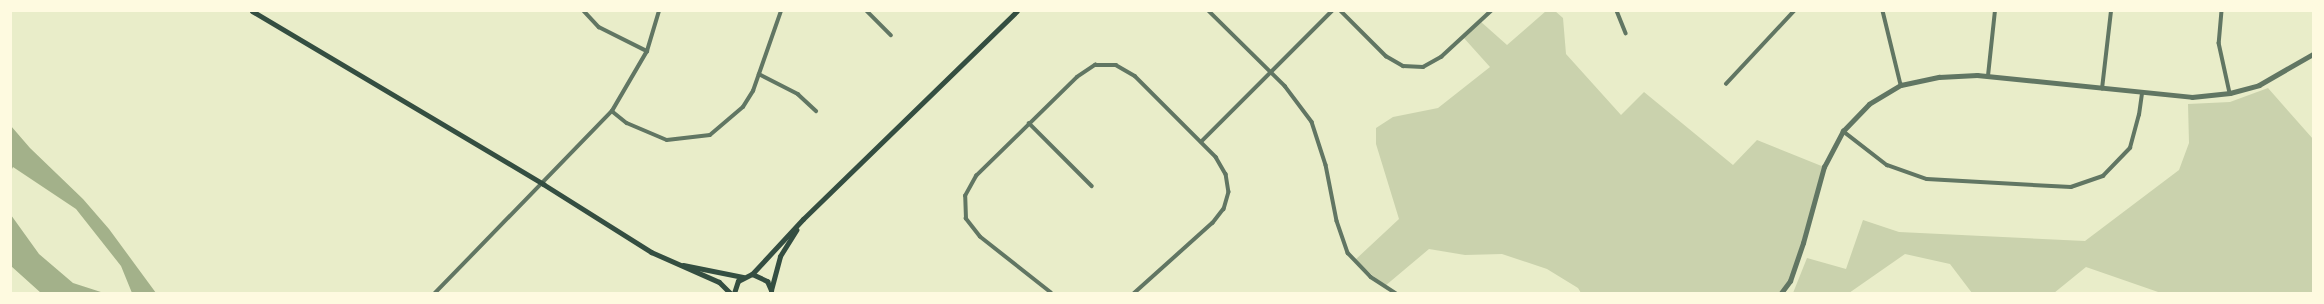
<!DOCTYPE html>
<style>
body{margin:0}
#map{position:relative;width:2324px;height:304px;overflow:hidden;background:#e9edc9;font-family:Ubuntu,sans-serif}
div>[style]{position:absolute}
.green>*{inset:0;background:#cad2ad}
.water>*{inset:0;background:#a3b18a}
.minor>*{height:3.5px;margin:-1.75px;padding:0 1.75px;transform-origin:1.75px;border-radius:1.75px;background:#617663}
.tertiary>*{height:4.5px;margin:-2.25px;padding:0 2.25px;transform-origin:2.25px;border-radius:2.25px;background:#617663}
.secondary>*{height:5px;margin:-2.5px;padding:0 2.5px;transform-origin:2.5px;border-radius:2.5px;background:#344e41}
span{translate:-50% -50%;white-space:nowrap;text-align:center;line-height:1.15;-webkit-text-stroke:3.5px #fefae0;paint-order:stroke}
.frame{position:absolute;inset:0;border:12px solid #fefae0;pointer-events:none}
</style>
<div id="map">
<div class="green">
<i style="clip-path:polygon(1546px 11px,1555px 11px,1563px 18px,1566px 54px,1621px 115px,1644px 92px,1733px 165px,1757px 140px,1824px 167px,1790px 281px,1782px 293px,1581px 293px,1578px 288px,1547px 269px,1502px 254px,1465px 255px,1429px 249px,1385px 286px,1355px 260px,1399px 219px,1376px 144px,1376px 128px,1393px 117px,1438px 108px,1490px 67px,1463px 37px,1480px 21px,1507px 45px)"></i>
<i style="clip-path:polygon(2268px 88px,2313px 139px,2313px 293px,2161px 293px,2086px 267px,2054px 293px,1972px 293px,1950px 264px,1905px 254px,1849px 293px,1793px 293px,1807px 258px,1846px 269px,1863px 220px,1899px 232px,2085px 241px,2179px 170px,2189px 143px,2188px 104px,2230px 102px)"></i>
</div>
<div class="water">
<i style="clip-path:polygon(11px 126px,30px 148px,83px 199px,109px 229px,156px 293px,132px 293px,121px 266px,76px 209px,13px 167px,11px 171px)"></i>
<i style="clip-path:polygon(11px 215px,39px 254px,73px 283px,104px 293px,41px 293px,11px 266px)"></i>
</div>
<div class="minor">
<i style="left:584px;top:11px;width:22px;rotate:47deg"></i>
<i style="left:599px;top:27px;width:54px;rotate:26.6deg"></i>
<i style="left:867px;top:11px;width:34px;rotate:45deg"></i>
<i style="left:1209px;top:11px;width:107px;rotate:44.6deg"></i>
<i style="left:1285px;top:86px;width:45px;rotate:53.1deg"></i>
<i style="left:1312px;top:122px;width:45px;rotate:72deg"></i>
<i style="left:1326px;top:165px;width:57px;rotate:78.9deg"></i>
<i style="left:1337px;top:221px;width:34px;rotate:71deg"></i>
<i style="left:1348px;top:253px;width:33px;rotate:46deg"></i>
<i style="left:1371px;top:277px;width:30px;rotate:33deg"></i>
<i style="left:1341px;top:11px;width:64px;rotate:45deg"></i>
<i style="left:1386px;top:56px;width:20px;rotate:30deg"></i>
<i style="left:1403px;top:66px;width:20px;rotate:3deg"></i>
<i style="left:1423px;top:67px;width:21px;rotate:-29deg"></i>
<i style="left:1441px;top:57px;width:68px;rotate:-42.6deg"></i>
<i style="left:1617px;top:11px;width:24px;rotate:68deg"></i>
<i style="left:1883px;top:11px;width:76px;rotate:76.3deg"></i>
<i style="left:2222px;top:11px;width:32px;rotate:95deg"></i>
<i style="left:2219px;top:43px;width:51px;rotate:77.6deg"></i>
<i style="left:759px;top:74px;width:44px;rotate:27.1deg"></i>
<i style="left:798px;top:94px;width:25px;rotate:43deg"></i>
<i style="left:1988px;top:76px;width:65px;rotate:-83.9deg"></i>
<i style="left:1726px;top:84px;width:100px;rotate:-47deg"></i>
<i style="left:2102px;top:89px;width:79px;rotate:-83.4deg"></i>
<i style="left:612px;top:111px;width:19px;rotate:39deg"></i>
<i style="left:627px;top:123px;width:43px;rotate:23deg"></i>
<i style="left:667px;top:140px;width:43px;rotate:-6.6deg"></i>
<i style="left:710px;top:135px;width:43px;rotate:-40.3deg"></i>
<i style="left:743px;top:107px;width:19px;rotate:-58deg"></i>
<i style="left:753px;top:91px;width:85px;rotate:-70.7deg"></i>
<i style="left:1029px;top:123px;width:89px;rotate:45deg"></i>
<i style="left:1843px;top:131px;width:56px;rotate:37.7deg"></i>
<i style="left:1887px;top:165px;width:42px;rotate:19.3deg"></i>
<i style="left:1927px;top:179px;width:144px;rotate:3.2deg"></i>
<i style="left:2071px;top:187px;width:34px;rotate:-19deg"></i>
<i style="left:2103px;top:176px;width:39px;rotate:-46deg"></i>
<i style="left:2130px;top:148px;width:34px;rotate:-75deg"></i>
<i style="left:2139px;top:115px;width:22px;rotate:-82deg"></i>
<i style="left:1201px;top:142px;width:185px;rotate:-45deg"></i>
<i style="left:435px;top:293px;width:254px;rotate:-45.8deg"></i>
<i style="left:612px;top:111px;width:69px;rotate:-59.7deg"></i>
<i style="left:647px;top:51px;width:42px;rotate:-73.3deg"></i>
<i style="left:1051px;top:293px;width:90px;rotate:-141.7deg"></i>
<i style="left:980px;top:237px;width:23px;rotate:-128deg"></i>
<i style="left:966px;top:219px;width:23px;rotate:-92deg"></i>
<i style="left:965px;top:196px;width:23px;rotate:-61deg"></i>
<i style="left:976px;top:176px;width:141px;rotate:-44.4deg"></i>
<i style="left:1077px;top:77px;width:22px;rotate:-34deg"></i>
<i style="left:1095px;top:65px;width:21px"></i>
<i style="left:1116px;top:65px;width:22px;rotate:30deg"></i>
<i style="left:1135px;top:76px;width:115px;rotate:45deg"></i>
<i style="left:1216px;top:157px;width:20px;rotate:60deg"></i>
<i style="left:1226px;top:174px;width:18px;rotate:81deg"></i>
<i style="left:1229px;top:192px;width:18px;rotate:106deg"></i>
<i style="left:1224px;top:209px;width:18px;rotate:128deg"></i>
<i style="left:1213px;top:223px;width:105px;rotate:138.1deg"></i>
</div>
<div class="tertiary">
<i style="left:1781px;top:293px;width:15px;rotate:-53deg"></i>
<i style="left:1790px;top:281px;width:40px;rotate:-71.1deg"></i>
<i style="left:1803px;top:243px;width:79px;rotate:-74.6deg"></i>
<i style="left:1824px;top:167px;width:41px;rotate:-62.2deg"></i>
<i style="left:1843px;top:131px;width:37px;rotate:-46deg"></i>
<i style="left:1869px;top:104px;width:37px;rotate:-31deg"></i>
<i style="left:1901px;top:85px;width:39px;rotate:-12deg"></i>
<i style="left:1939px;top:77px;width:38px;rotate:-3deg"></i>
<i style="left:1977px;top:75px;width:216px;rotate:5.8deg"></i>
<i style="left:2192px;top:97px;width:38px;rotate:-6deg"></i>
<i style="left:2230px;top:93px;width:30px;rotate:-15deg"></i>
<i style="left:2259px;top:85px;width:62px;rotate:-29.9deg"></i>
</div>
<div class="secondary">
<i style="left:252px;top:11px;width:339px;rotate:30.7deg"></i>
<i style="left:543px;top:184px;width:128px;rotate:32.2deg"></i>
<i style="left:651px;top:252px;width:74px;rotate:23.8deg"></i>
<i style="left:719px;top:282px;width:16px;rotate:45deg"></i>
<i style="left:683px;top:265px;width:61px;rotate:11.3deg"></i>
<i style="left:752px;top:274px;width:75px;rotate:-47.2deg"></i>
<i style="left:803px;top:219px;width:298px;rotate:-44.2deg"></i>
<i style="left:771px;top:290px;width:35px;rotate:-75deg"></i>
<i style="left:780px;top:256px;width:31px;rotate:-58deg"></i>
<i style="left:734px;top:293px;width:13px;rotate:-72deg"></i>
<i style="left:738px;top:281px;width:16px;rotate:-27deg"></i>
<i style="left:752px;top:274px;width:17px;rotate:25deg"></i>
<i style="left:767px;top:281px;width:10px;rotate:66deg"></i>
</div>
<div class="frame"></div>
</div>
